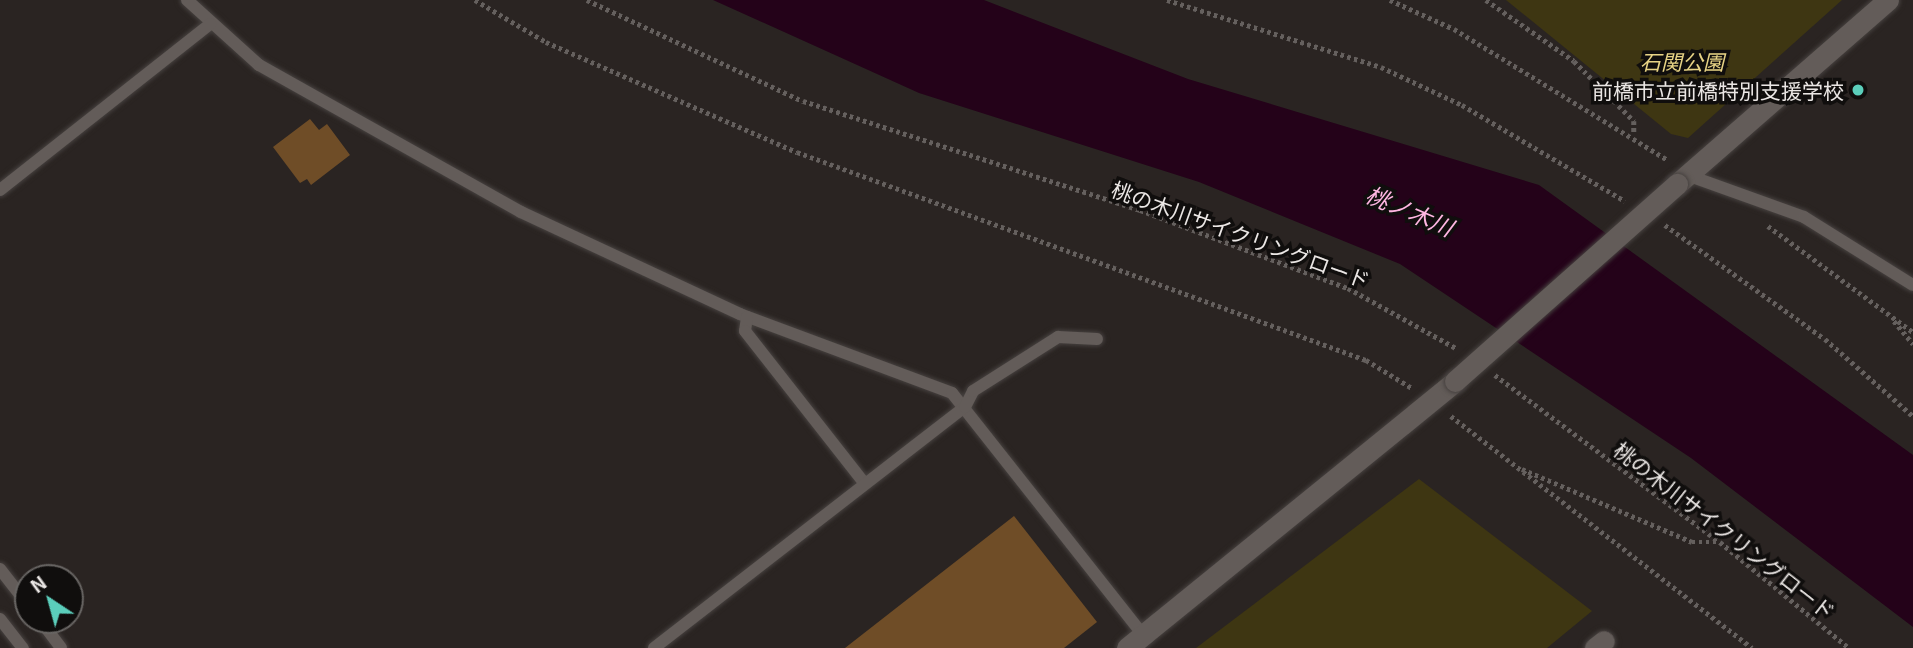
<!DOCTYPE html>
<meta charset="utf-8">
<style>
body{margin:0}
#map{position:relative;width:1913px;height:648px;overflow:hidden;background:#2a2422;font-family:Georgia,"Noto Sans JP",serif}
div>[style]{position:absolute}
.green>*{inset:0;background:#3e3612}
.water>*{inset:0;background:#240219}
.building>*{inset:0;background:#6f4d27}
.path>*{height:4.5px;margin-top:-2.25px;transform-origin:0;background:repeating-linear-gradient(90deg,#65605e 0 3.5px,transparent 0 7px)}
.roads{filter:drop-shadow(0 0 2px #46413f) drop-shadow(0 0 2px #46413f)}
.service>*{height:12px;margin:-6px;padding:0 6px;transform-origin:6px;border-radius:6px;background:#635c59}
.minor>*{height:21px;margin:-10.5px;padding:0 10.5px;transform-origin:10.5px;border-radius:10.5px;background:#635c59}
.tertiary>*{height:21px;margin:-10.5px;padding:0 10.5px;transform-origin:10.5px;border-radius:10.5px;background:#635c59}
.bridges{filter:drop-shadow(0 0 2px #46413f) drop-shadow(0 0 2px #46413f)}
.tertiary-bridge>*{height:21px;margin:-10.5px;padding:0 10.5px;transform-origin:10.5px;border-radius:10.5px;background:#635c59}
.dots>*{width:19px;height:19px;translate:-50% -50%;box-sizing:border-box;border:4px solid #100e0d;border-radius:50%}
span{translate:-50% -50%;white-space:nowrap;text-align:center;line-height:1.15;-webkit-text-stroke:7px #100e0d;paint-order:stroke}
.park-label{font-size:21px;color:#e7d385;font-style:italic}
.poi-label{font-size:21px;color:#ebe7e5}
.right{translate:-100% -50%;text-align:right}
.street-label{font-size:21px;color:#ebe7e5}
.water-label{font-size:23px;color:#ffb6e2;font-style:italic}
.north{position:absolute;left:14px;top:564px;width:70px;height:70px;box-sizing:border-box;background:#100e0d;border:2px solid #686563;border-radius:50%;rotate:324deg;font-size:19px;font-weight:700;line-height:28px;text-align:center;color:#ebe7e5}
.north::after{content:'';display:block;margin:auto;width:24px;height:32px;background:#5bcebb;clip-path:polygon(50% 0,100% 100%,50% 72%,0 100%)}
</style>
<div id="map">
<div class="green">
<i style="clip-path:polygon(1506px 0,1842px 0,1688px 138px,1671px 134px)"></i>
<i style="clip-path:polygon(1419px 479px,1592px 611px,1547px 648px,1196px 648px)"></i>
</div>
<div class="water">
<i style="clip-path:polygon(713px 0,984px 0,1188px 79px,1539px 185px,1913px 455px,1913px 627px,1691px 458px,1400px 264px,1199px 182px,919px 93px)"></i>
</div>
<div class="building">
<i style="clip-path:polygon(310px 119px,319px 130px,327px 124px,350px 155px,311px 185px,307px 179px,300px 183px,273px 147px)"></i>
<i style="clip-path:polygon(1014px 516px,1097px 622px,1064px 648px,845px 648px)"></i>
</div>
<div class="path">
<i style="left:475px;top:0;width:82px;rotate:30.6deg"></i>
<i style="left:546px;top:42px;width:274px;rotate:23.7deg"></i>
<i style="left:797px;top:152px;width:606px;rotate:20.08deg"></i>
<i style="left:1366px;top:360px;width:54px;rotate:31.3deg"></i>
<i style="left:587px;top:0;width:238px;rotate:25.1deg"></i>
<i style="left:803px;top:101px;width:354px;rotate:17.9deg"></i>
<i style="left:1140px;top:210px;width:222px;rotate:20.6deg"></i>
<i style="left:1348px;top:288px;width:124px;rotate:29.1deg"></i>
<i style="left:1167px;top:0;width:224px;rotate:17.4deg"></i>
<i style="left:1381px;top:67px;width:89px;rotate:25.1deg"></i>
<i style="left:1462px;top:105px;width:189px;rotate:30.5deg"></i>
<i style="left:1390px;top:0;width:70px;rotate:24.4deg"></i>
<i style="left:1454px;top:29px;width:251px;rotate:31.5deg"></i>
<i style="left:1486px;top:0;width:107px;rotate:34.7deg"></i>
<i style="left:1574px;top:61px;width:85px;rotate:45deg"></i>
<i style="left:1634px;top:121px;width:13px;rotate:90deg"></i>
<i style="left:1665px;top:225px;width:196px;rotate:35.5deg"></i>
<i style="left:1825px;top:339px;width:117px;rotate:41.2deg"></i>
<i style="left:1768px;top:226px;width:180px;rotate:36.2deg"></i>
<i style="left:1894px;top:321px;width:30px;rotate:50deg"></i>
<i style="left:1495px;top:375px;width:280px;rotate:36.6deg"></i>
<i style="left:1720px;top:542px;width:167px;rotate:39.4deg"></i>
<i style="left:1451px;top:416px;width:380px;rotate:37.6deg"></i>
<i style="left:1522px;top:469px;width:185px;rotate:23.2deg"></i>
<i style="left:1692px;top:542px;width:26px"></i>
</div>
<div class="roads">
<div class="service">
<i style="left:187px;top:0;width:97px;rotate:42.1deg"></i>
<i style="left:259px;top:65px;width:300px;rotate:29.3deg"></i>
<i style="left:521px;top:212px;width:242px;rotate:25deg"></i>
<i style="left:740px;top:314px;width:226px;rotate:20.4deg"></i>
<i style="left:952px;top:393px;width:308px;rotate:51.7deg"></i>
<i style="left:1687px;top:175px;width:124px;rotate:19.7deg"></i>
<i style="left:1804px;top:217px;width:128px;rotate:32deg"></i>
<i style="left:0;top:190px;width:268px;rotate:-38.3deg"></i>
<i style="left:747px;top:317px;width:14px;rotate:98deg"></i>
<i style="left:745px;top:331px;width:194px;rotate:51.9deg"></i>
<i style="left:0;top:569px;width:46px;rotate:52.1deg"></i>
<i style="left:0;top:619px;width:37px;rotate:52deg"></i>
<i style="left:40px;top:620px;width:35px;rotate:53deg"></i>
<i style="left:654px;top:648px;width:393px;rotate:-37.8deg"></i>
<i style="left:965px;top:407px;width:18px;rotate:-63deg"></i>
<i style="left:973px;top:391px;width:101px;rotate:-32.4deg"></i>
<i style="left:1058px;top:337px;width:39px;rotate:3deg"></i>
</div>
<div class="minor">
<i style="left:1595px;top:648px;width:11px;rotate:-38deg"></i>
</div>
<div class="tertiary">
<i style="left:1677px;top:184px;width:280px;rotate:-41.1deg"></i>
<i style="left:1127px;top:648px;width:423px;rotate:-39.1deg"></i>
</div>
</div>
<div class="bridges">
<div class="tertiary-bridge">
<i style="left:1455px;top:381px;width:297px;rotate:-41.6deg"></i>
</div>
</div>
<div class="dots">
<i style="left:1858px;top:90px;background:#5bcebb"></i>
</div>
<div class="park-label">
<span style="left:1682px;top:61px">石関公園</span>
</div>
<div class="poi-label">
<span class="right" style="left:1844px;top:90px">前橋市立前橋特別支援学校</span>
</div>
<div class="street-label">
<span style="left:1241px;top:234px;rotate:20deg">桃の木川サイクリングロード</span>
<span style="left:1725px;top:530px;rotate:38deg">桃の木川サイクリングロード</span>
</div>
<div class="water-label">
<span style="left:1410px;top:210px;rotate:23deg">桃ノ木川</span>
</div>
<div class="north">N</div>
</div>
